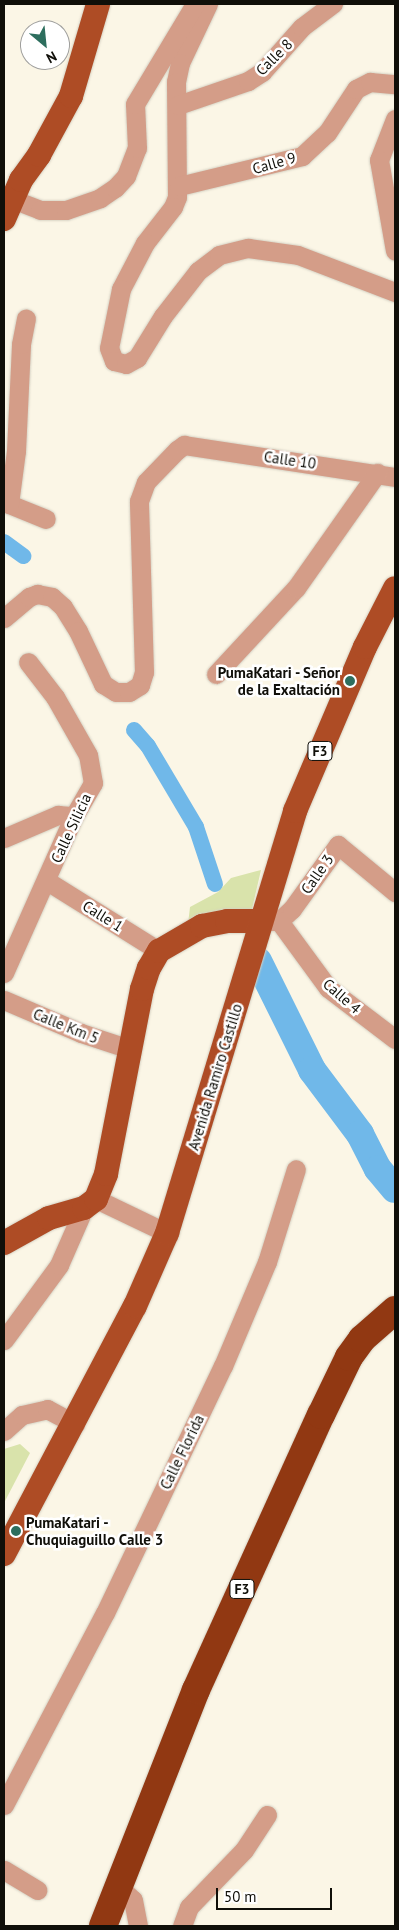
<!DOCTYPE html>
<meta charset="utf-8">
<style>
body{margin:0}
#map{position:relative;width:399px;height:1930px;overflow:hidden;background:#fbf6e6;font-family:"PT Sans",sans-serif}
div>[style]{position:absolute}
.green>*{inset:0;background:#d9e3ab}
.canal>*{height:16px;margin:-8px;padding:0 8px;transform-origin:8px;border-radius:8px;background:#70b8e9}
.river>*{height:28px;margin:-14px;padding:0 14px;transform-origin:14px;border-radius:14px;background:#70b8e9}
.roads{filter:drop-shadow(0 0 1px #d5d1c3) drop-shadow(0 0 1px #d5d1c3)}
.minor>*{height:19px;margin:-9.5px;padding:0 9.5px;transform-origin:9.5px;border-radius:9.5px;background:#d49d88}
.major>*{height:24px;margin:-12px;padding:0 12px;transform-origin:12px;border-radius:12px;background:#ae4c25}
.highway>*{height:28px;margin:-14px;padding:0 14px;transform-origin:14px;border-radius:14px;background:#913812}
.dots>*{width:14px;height:14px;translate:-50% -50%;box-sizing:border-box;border:2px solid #fff;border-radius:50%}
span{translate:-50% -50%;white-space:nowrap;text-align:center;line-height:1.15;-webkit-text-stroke:5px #fff;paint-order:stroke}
.shield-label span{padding:1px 4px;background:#fff;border:1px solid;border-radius:4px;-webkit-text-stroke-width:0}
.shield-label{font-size:14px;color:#100f09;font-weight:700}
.street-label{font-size:15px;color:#100f09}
.poi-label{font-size:15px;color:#100f09;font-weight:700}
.right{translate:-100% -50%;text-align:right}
.left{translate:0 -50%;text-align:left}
.frame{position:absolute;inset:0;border:5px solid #100f09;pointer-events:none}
.north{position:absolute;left:20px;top:20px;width:50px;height:50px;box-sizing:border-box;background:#fff;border:1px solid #9f9f9d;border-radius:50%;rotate:152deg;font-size:14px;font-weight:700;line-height:20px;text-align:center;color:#100f09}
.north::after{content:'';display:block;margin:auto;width:18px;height:22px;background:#2d6e5e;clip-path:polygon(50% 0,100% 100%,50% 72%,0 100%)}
.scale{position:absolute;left:216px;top:1888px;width:116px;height:22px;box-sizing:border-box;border:2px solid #100f09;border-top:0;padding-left:6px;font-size:15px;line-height:18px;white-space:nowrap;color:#100f09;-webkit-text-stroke:4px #fff;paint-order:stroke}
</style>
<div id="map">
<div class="green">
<i style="clip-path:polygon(261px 870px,252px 909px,188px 924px,190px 907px,218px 892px,231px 878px)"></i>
<i style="clip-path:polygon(20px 1444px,30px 1453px,4px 1503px,4px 1449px)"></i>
</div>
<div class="canal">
<i style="left:4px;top:542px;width:24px;rotate:36deg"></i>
<i style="left:134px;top:730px;width:21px;rotate:49deg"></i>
<i style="left:148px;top:746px;width:94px;rotate:59.3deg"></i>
<i style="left:196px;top:827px;width:60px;rotate:71.6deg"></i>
</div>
<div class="river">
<i style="left:258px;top:961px;width:122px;rotate:63.6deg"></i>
<i style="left:312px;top:1070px;width:80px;rotate:53.1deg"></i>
<i style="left:360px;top:1134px;width:39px;rotate:63deg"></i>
<i style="left:378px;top:1169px;width:26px;rotate:50deg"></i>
</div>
<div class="roads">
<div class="minor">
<i style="left:208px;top:4px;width:65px;rotate:115.4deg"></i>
<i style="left:180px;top:63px;width:19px;rotate:102deg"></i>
<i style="left:176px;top:82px;width:115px;rotate:89.5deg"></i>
<i style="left:177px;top:197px;width:11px;rotate:112deg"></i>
<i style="left:173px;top:207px;width:46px;rotate:127.9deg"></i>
<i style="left:145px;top:243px;width:52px;rotate:117.6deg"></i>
<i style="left:121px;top:289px;width:60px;rotate:101.5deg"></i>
<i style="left:109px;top:348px;width:14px;rotate:69deg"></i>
<i style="left:114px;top:361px;width:12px;rotate:14deg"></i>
<i style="left:126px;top:364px;width:13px;rotate:-29deg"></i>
<i style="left:137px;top:358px;width:49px;rotate:-58.2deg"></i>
<i style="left:163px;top:316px;width:57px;rotate:-52.1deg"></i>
<i style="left:198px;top:271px;width:26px;rotate:-37deg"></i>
<i style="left:219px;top:255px;width:30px;rotate:-14deg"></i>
<i style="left:248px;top:248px;width:50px;rotate:8deg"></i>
<i style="left:298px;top:255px;width:104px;rotate:20.9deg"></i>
<i style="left:178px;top:105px;width:74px;rotate:-18.9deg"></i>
<i style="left:248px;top:81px;width:17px;rotate:-33deg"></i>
<i style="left:262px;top:72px;width:60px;rotate:-48.4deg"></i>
<i style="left:302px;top:27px;width:39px;rotate:-37deg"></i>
<i style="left:395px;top:119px;width:44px;rotate:111.3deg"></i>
<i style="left:379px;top:160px;width:92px;rotate:80deg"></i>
<i style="left:179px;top:186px;width:127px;rotate:-13.7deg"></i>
<i style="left:302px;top:156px;width:34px;rotate:-43deg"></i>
<i style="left:327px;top:133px;width:53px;rotate:-56.6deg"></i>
<i style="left:356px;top:89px;width:16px;rotate:-27deg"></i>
<i style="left:370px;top:82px;width:25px;rotate:5deg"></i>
<i style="left:4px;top:200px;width:8px;rotate:-7deg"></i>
<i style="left:12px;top:199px;width:30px;rotate:21deg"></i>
<i style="left:40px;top:210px;width:26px"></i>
<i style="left:66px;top:210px;width:36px;rotate:-19deg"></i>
<i style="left:100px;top:198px;width:18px;rotate:-34deg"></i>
<i style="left:115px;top:188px;width:16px;rotate:-47deg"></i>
<i style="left:126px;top:176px;width:30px;rotate:-69deg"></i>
<i style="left:137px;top:148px;width:44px;rotate:-92.6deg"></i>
<i style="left:135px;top:104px;width:117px;rotate:-59deg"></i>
<i style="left:4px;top:502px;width:45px;rotate:22deg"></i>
<i style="left:9px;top:504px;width:53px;rotate:-82.5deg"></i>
<i style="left:16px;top:451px;width:107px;rotate:-87.3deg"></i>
<i style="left:21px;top:344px;width:26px;rotate:-79deg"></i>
<i style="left:4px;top:618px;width:33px;rotate:-40deg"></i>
<i style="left:29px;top:597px;width:9px;rotate:-21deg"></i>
<i style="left:37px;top:594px;width:15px;rotate:11deg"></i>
<i style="left:52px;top:597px;width:15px;rotate:42deg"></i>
<i style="left:63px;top:607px;width:28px;rotate:58deg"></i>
<i style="left:78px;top:631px;width:59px;rotate:64.7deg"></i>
<i style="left:103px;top:684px;width:15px;rotate:32deg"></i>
<i style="left:116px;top:692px;width:13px"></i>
<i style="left:129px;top:692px;width:13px;rotate:-32deg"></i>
<i style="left:140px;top:685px;width:14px;rotate:-73deg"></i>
<i style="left:144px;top:672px;width:171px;rotate:-91.7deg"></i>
<i style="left:139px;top:501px;width:20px;rotate:-70deg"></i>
<i style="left:146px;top:482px;width:45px;rotate:-45.9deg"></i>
<i style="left:177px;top:450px;width:9px;rotate:-36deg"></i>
<i style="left:184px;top:445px;width:213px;rotate:8.6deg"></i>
<i style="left:216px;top:674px;width:117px;rotate:-47.1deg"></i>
<i style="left:296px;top:588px;width:141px;rotate:-54.8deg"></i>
<i style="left:4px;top:838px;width:59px;rotate:-23.1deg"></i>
<i style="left:58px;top:815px;width:16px;rotate:4deg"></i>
<i style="left:47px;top:881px;width:132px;rotate:32deg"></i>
<i style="left:260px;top:921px;width:19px"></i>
<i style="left:279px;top:921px;width:18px;rotate:-43deg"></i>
<i style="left:292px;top:909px;width:79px;rotate:-54.3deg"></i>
<i style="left:338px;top:845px;width:74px;rotate:39.5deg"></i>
<i style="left:279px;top:921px;width:83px;rotate:53.8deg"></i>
<i style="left:328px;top:988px;width:84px;rotate:37.3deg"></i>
<i style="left:4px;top:973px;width:172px;rotate:-66deg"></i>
<i style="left:74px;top:816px;width:38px;rotate:-60deg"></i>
<i style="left:93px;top:783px;width:28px;rotate:-100deg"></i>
<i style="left:88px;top:755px;width:67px;rotate:-119.6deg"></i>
<i style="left:55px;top:697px;width:44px;rotate:-127.6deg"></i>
<i style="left:4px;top:1000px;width:84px;rotate:23.2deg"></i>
<i style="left:81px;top:1033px;width:52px;rotate:18.1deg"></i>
<i style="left:96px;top:1199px;width:79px;rotate:25.6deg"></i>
<i style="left:4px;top:1340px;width:93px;rotate:-53.7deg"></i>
<i style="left:59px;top:1265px;width:62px;rotate:-66.3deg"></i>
<i style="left:4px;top:1431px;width:24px;rotate:-42deg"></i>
<i style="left:22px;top:1415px;width:26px;rotate:-13deg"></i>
<i style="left:47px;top:1409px;width:32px;rotate:28deg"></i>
<i style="left:4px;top:1805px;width:217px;rotate:-62.3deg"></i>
<i style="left:105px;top:1613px;width:274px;rotate:-64.5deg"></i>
<i style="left:223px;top:1366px;width:113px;rotate:-67.1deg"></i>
<i style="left:267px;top:1262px;width:97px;rotate:-72.7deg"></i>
<i style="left:4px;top:1870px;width:39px;rotate:31deg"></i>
<i style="left:119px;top:1887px;width:19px;rotate:43deg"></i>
<i style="left:133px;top:1900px;width:26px;rotate:79deg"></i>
<i style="left:182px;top:1926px;width:20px;rotate:-70deg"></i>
<i style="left:189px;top:1907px;width:79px;rotate:-46deg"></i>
<i style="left:244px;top:1850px;width:42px;rotate:-56.7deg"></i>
</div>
<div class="major">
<i style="left:4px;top:219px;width:43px;rotate:-66.4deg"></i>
<i style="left:21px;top:180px;width:31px;rotate:-54deg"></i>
<i style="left:39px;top:155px;width:67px;rotate:-61.5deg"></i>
<i style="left:71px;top:96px;width:96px;rotate:-73.6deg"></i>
<i style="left:4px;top:1243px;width:51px;rotate:-29.1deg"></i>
<i style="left:49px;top:1218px;width:36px;rotate:-16deg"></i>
<i style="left:84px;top:1208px;width:15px;rotate:-37deg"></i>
<i style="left:96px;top:1199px;width:27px;rotate:-68deg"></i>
<i style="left:106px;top:1174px;width:188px;rotate:-79deg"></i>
<i style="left:142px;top:989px;width:22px;rotate:-72deg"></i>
<i style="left:149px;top:968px;width:20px;rotate:-60deg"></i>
<i style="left:159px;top:951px;width:50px;rotate:-30.2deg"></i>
<i style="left:202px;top:926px;width:25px;rotate:-11deg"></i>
<i style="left:227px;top:921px;width:33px"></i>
<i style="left:4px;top:1554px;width:280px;rotate:-62.2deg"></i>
<i style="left:135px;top:1306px;width:80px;rotate:-66.3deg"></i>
<i style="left:167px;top:1233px;width:441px;rotate:-73.1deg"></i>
<i style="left:295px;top:811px;width:178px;rotate:-66.9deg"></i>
<i style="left:365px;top:647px;width:66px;rotate:-63deg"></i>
</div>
<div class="highway">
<i style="left:103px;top:1926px;width:254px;rotate:-68.5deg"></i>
<i style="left:196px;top:1690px;width:302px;rotate:-65.6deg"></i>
<i style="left:321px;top:1415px;width:64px;rotate:-64.2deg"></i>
<i style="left:349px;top:1357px;width:22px;rotate:-54deg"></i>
<i style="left:362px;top:1339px;width:44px;rotate:-41.3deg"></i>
</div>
</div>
<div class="dots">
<i style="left:350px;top:681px;background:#2d6e5e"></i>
<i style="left:16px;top:1531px;background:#2d6e5e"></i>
</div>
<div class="shield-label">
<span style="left:320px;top:751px">F3</span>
<span style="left:242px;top:1589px">F3</span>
</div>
<div class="street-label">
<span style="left:274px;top:57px;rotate:-45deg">Calle 8</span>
<span style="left:274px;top:163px;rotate:-16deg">Calle 9</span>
<span style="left:290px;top:460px;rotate:8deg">Calle 10</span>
<span style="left:71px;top:828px;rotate:-65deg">Calle Silicia</span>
<span style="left:317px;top:874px;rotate:-55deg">Calle 3</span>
<span style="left:103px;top:916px;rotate:32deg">Calle 1</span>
<span style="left:342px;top:996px;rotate:41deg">Calle 4</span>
<span style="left:66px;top:1026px;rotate:22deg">Calle Km 5</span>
<span style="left:215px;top:1077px;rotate:-73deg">Avenida Ramiro Castillo</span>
<span style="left:182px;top:1452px;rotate:-64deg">Calle Florida</span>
</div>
<div class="poi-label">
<span class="right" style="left:340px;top:681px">PumaKatari - Señor<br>de la Exaltación</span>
<span class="left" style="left:26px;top:1531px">PumaKatari -<br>Chuquiaguillo Calle 3</span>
</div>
<div class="frame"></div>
<div class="north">N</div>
<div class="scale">50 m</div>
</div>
